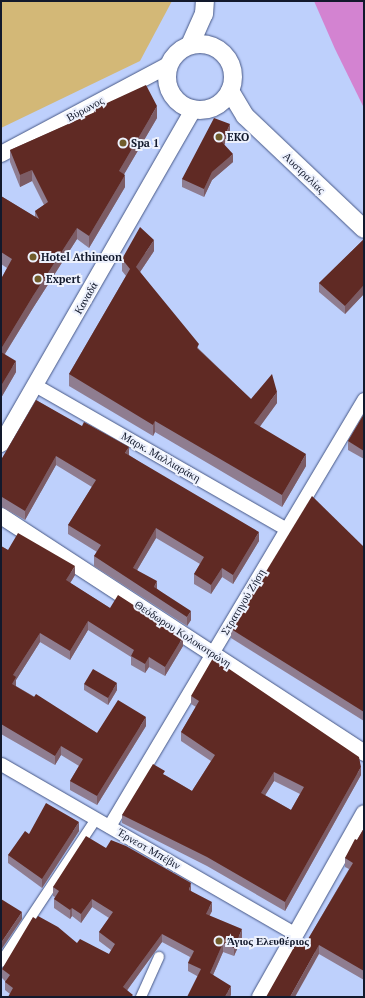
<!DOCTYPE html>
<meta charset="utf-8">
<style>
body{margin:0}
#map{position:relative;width:365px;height:998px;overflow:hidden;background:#bed0fc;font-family:"PT Serif",serif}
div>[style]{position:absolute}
.green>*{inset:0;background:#d3b877}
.water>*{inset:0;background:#d383d1}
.roads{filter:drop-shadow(0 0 1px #465786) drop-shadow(0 0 1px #465786)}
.pedestrian>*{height:10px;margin:-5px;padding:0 5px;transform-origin:5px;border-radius:5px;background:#fff}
.minor>*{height:13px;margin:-6.5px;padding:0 6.5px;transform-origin:6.5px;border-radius:6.5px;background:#fff}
.tertiary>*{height:16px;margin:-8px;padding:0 8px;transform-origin:8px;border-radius:8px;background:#fff}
.secondary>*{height:18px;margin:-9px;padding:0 9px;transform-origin:9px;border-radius:9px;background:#fff}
.secondary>.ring{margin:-9px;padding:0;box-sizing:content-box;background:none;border:18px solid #fff;border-radius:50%}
.wall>*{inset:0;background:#8f7d90}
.shaded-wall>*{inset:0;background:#7c5c65}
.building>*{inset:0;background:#602a24}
.dots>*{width:11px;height:11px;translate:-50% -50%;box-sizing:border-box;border:2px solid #edf1fd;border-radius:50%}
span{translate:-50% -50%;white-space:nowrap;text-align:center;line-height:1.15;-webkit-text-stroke:4px #edf1fd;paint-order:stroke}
.street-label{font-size:11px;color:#12192c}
.poi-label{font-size:11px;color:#12192c;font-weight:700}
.left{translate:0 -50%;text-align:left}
.frame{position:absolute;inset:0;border:2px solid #12192c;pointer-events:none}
</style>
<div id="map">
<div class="green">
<i style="clip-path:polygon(1px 1px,172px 1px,140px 61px,1px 128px)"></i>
</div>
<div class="water">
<i style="clip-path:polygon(314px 1px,364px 1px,364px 108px,335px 49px)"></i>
</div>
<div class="roads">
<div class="pedestrian">
<i style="left:1px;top:962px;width:172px;rotate:-56.4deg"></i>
<i style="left:141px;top:997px;width:44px;rotate:-65.8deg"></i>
</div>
<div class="minor">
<i style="left:35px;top:385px;width:289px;rotate:29.8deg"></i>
<i style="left:1px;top:764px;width:340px;rotate:30deg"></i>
<i style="left:109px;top:826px;width:497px;rotate:-59.2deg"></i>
</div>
<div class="tertiary">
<i style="left:1px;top:154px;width:191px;rotate:-28deg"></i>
<i style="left:1px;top:444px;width:387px;rotate:-60.1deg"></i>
<i style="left:1px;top:516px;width:434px;rotate:33.1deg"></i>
<i style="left:260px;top:997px;width:211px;rotate:-60.5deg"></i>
</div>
<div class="secondary">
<i class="ring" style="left:167px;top:44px;width:48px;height:48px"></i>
<i style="left:190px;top:45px;width:34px;rotate:-66deg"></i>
<i style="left:204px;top:14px;width:13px;rotate:-86deg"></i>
<i style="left:230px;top:91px;width:29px;rotate:59deg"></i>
<i style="left:245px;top:116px;width:164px;rotate:43.5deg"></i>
</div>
</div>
<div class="wall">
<i style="clip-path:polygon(94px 109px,157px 118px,124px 174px,125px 187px,89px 248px,77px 239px,33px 308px,5px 354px,16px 372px,1px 398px,1px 279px,7px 268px,1px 264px,1px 196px,35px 217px,35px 211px,44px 205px,32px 181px,20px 187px,10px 162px,10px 150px,94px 113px)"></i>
<i style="clip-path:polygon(230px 132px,224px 145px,233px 162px,212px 180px,204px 197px,182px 187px,182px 179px)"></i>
<i style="clip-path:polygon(364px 239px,364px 296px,363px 295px,345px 314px,319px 292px,319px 283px)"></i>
<i style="clip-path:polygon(154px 251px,140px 272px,199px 349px,251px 399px,277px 403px,259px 427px,306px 466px,282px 507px,155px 432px,153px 436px,69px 386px,69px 374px,126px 276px,122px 271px,122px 259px)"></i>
<i style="clip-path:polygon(36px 400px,129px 455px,259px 541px,233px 584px,222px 577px,211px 594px,194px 584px,194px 574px,200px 564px,156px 538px,137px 570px,191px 620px,187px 626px,94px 566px,94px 556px,97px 552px,68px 534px,68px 525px,92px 487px,56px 465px,25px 520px,2px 507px,1px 460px)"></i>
<i style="clip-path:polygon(364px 414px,364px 459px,348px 450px,348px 441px)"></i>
<i style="clip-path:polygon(1px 546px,8px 550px,75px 575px,70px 583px,110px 608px,183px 646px,165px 676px,149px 667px,145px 673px,131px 665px,131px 657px,88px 630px,70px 660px,40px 642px,16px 680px,16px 686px,97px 733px,146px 726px,97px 805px,70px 790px,70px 781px,79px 766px,61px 755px,55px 765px,1px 734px)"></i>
<i style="clip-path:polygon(364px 547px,364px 721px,231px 638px,231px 629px)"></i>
<i style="clip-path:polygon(84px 684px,117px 690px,108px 705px,84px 690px)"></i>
<i style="clip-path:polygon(evenodd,191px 696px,361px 775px,285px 911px,207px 866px,122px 823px,122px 815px,165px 775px,192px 791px,211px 761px,181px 741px,181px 732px,196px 707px,191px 704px,191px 696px,274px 781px,300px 794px,291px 810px,265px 795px,274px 781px)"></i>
<i style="clip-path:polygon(364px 828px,364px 980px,319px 954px,304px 946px,349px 869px,345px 867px,345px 858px,357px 840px)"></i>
<i style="clip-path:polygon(79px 831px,42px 888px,8px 863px,8px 855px,29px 834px)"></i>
<i style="clip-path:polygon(106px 848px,191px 891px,212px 911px,209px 916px,242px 938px,234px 956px,223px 952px,213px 975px,231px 995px,197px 976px,188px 971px,188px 963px,190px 957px,162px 942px,127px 990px,133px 997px,10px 994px,5px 990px,5px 981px,2px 978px,2px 969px,77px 943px,109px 954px,111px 950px,99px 941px,99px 932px,109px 918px,92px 907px,81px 923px,72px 916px,70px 919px,54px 908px,54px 899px,55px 897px,53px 896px,53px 887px)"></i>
</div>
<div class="shaded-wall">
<i style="clip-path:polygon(157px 106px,157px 118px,119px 183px,119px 171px)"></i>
<i style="clip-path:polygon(230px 124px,230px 132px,222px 150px,222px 142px)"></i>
<i style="clip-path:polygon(233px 154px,233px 162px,212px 180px,204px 197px,204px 189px,212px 172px)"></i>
<i style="clip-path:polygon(32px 170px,32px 181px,20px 187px,20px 175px)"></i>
<i style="clip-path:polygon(125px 175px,125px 187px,89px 248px,89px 236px)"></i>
<i style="clip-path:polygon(77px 228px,77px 239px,33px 308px,1px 360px,1px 349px,33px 296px)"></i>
<i style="clip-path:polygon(154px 240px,154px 251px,136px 278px,136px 267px)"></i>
<i style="clip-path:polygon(363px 286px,363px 295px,345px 314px,345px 306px)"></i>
<i style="clip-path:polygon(16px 361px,16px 372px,1px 398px,1px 386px)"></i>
<i style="clip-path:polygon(277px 392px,277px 403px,254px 435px,254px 423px)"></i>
<i style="clip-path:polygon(155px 421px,155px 432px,153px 436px,153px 425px)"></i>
<i style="clip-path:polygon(129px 447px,129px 456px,125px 453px)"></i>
<i style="clip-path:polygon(306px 454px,306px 466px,282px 507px,282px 495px)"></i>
<i style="clip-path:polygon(56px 456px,56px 465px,25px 520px,25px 511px)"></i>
<i style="clip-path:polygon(2px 497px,2px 507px,1px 507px,1px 498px)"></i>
<i style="clip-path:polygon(156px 528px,156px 538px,133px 577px,133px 568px)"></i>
<i style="clip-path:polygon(259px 532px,259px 541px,233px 584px,233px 575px)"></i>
<i style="clip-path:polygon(75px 566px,75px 575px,66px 590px,66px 580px)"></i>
<i style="clip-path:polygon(222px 568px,222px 577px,211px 594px,211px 585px)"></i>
<i style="clip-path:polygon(157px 581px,157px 591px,154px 587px)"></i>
<i style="clip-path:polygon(191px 611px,191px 620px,187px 626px,187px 617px)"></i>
<i style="clip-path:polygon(88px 621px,88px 630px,70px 660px,70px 651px)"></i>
<i style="clip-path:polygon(40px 633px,40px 642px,16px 680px,16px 686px,12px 693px,12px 684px,13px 675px)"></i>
<i style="clip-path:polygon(183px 637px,183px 646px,165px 676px,165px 667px)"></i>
<i style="clip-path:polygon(149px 657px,149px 667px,145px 673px,145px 664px)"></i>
<i style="clip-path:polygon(117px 683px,117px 690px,108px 705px,108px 698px)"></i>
<i style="clip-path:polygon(146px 717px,146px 726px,97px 805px,97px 796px)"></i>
<i style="clip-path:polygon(61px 746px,61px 755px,55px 765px,55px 756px)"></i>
<i style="clip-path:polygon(361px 767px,361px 775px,285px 911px,285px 902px)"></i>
<i style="clip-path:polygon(274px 772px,274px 781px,261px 802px,261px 793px)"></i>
<i style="clip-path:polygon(79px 822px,79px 831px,42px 888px,42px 879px)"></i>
<i style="clip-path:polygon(191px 883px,191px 892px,189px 890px)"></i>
<i style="clip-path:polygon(92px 899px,92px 907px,81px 923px,81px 914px)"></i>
<i style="clip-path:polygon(212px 902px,212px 911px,206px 923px,206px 914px)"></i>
<i style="clip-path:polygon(72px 908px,72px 916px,70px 919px,70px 910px)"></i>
<i style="clip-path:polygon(22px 912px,22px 919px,1px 950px,1px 943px)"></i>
<i style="clip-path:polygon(242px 929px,242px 938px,234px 956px,234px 948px)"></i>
<i style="clip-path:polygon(162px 934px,162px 942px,123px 996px,123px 987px)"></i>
<i style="clip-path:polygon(223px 943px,223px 952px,210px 982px,210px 973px)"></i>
<i style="clip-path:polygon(319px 945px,319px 954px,295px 997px,290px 997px)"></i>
<i style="clip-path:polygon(231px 986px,231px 995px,230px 997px,225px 997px)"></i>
</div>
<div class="building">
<i style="clip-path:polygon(146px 85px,157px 106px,119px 171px,125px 175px,89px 236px,77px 228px,33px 296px,1px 349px,1px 279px,12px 259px,1px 252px,1px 196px,39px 219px,35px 211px,48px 202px,32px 170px,20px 175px,10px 150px,95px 112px,94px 109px)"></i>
<i style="clip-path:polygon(214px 118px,230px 124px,222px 142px,233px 154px,212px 172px,204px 189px,182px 179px)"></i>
<i style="clip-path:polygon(140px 227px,154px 240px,136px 267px,199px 344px,197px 348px,251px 399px,272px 374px,277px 392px,254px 423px,306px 454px,282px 495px,155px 421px,153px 425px,69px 374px,130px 269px,122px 259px)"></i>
<i style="clip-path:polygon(364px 239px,364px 287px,363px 286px,345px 306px,319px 283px)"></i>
<i style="clip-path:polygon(1px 352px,16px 361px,1px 386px)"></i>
<i style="clip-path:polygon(36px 400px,82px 426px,84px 422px,129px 447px,125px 453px,259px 532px,233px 575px,222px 568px,211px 585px,194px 574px,204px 557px,156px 528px,133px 568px,157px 581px,154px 587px,191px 611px,187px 617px,94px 556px,101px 545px,68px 525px,96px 480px,56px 456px,25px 511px,2px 497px,1px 498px,1px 460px)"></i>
<i style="clip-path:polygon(364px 414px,364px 451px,348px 441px)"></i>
<i style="clip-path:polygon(312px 496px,364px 547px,364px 712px,231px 629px)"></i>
<i style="clip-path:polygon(18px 533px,75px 566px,66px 580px,110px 608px,118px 595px,183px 637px,165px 667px,149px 657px,145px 664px,131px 656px,134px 650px,88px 621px,70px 651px,40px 633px,13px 675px,16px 677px,12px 684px,34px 697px,36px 694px,97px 733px,118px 700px,146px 717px,97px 796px,70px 781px,83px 759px,61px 746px,55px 756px,1px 724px,1px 546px,8px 550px)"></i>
<i style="clip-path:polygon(evenodd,213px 658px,359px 757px,361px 767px,285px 902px,207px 857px,122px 815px,153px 764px,165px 771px,163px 774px,192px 791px,215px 755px,181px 732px,199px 701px,191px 696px,213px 658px,274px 772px,304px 787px,291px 810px,261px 793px,274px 772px)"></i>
<i style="clip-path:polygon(93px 669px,117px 683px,108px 698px,84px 684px)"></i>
<i style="clip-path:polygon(46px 803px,79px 822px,42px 879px,8px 855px,25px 831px,29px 834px)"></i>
<i style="clip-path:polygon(364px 828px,364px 971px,319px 945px,290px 997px,266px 997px,297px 942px,304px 946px,353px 863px,345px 858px,355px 839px,357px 840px)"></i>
<i style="clip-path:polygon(86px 836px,106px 848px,111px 840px,126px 846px,191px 883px,189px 890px,212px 902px,206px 914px,242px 929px,234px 948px,223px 943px,210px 973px,231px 986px,225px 997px,187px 997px,201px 969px,188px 963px,194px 951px,162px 934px,123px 987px,133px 995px,131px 997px,8px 997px,13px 988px,5px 982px,10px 975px,2px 969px,33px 917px,36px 919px,38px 916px,58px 927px,77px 943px,80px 939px,109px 954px,115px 944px,99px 932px,113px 912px,92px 899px,81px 914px,72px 908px,70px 910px,54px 899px,59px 891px,53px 887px)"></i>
<i style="clip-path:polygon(1px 899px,22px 912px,1px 943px)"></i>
</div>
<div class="dots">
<i style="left:219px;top:137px;background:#715d2c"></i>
<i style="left:123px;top:143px;background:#715d2c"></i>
<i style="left:33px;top:257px;background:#715d2c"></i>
<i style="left:38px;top:279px;background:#715d2c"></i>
<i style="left:219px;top:941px;background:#715d2c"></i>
</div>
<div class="street-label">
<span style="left:85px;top:109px;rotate:-28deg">Βύρωνος</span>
<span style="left:304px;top:173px;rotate:44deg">Αυστραλίας</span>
<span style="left:86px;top:298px;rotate:-60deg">Καναδά</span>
<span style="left:161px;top:457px;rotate:30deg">Μαρκ. Μαλλιαράκη</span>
<span style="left:243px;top:602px;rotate:-59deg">Στρατηγού Ζήση</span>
<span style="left:183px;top:634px;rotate:33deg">Θεόδωρου Κολοκοτρώνη</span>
<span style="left:149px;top:849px;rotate:30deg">Έρνεστ Μπέβιν</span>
</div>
<div class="poi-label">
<span class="left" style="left:227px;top:137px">EKO</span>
<span class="left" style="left:131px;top:143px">Spa 1</span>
<span class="left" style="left:41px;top:257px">Hotel Athineon</span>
<span class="left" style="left:46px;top:279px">Expert</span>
<span class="left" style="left:227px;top:941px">Άγιος Ελευθέριος</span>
</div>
<div class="frame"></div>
</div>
